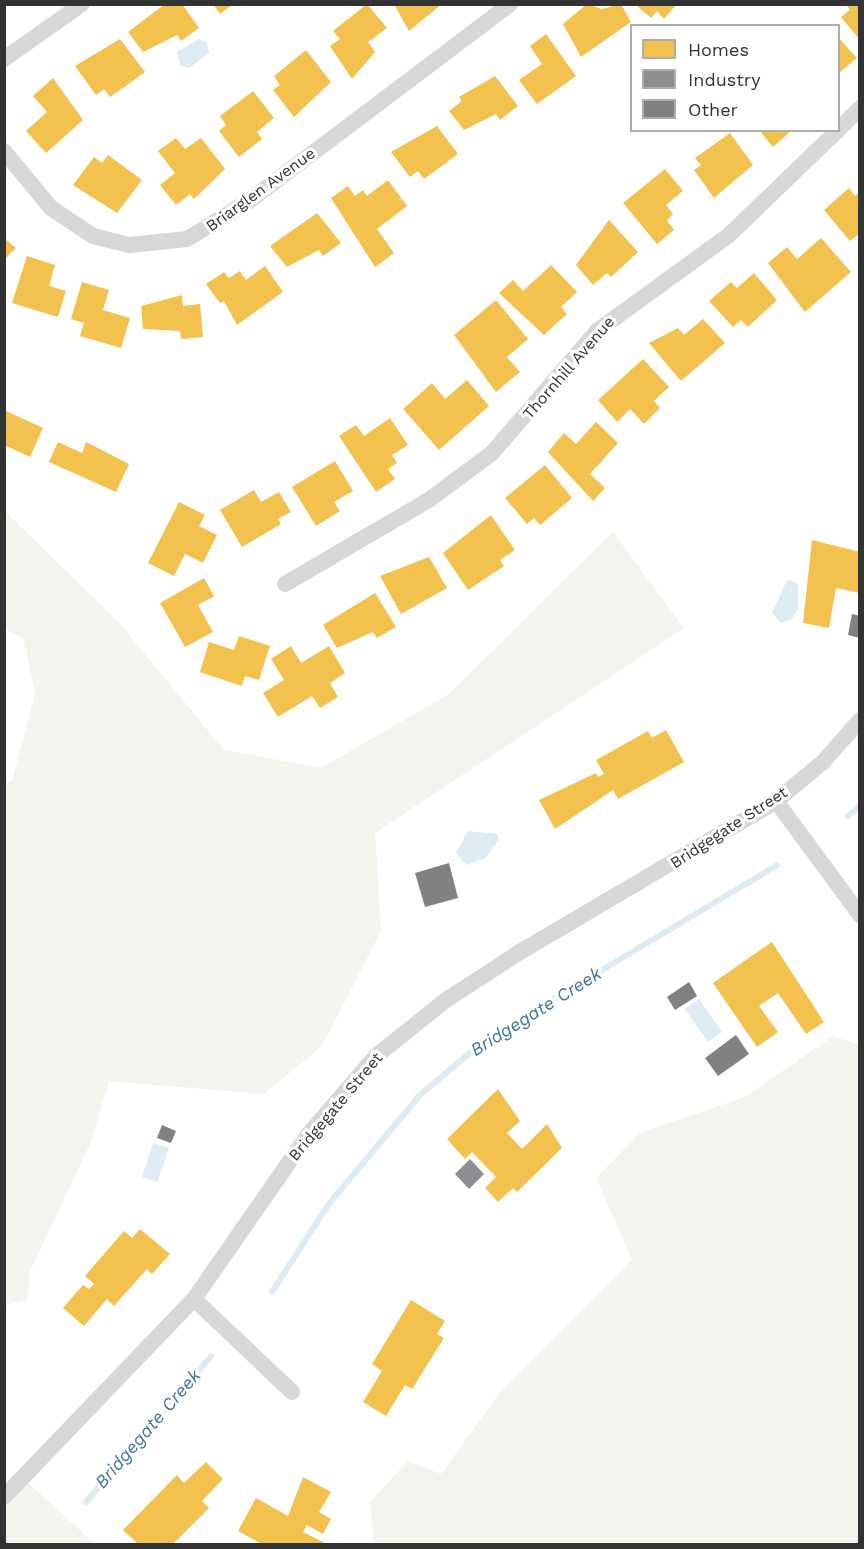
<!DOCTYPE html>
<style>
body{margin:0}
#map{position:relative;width:864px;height:1549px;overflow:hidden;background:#fff;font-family:"Work Sans",sans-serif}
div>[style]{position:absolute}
.green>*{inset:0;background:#f1f5ed}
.water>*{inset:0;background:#ddebf3}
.homes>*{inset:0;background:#f2c14e}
.industry>*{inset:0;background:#8d8d92}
.stream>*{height:6px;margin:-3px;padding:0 3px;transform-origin:3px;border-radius:3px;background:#ddebf3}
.building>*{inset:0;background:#818181}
.minor>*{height:16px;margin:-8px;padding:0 8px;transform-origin:8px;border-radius:8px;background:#d7d7d7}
span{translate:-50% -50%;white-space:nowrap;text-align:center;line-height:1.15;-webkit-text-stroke:6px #fff;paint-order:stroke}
.street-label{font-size:16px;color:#333}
.water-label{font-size:18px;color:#3f7597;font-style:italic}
.frame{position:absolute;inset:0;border:6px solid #333;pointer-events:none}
.legend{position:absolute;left:630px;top:24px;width:210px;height:108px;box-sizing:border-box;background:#fff;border:2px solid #adadad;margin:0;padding:8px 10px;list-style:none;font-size:18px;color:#333}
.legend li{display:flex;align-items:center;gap:12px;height:30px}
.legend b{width:30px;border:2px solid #adadad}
</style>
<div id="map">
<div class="green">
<i style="clip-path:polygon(5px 511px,121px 625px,224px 750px,321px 768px,449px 694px,613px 532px,684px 628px,375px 833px,381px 931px,322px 1046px,264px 1094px,109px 1081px,91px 1142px,30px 1271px,27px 1300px,5px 1305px,5px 784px,12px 781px,35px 693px,23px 638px,5px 629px)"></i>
<i style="clip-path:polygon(833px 1036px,859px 1045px,859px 1544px,374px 1544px,370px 1502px,408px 1461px,441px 1474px,501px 1391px,632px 1260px,596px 1178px,640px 1133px,745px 1097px)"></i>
<i style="clip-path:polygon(23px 1478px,95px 1544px,5px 1544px,4px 1497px)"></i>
</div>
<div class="water">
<i style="clip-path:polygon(199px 39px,207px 43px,209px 53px,189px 68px,180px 65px,177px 52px)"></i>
<i style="clip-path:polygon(787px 580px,798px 583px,798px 608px,792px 619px,781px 623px,772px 613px)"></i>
<i style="clip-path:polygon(468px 831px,497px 834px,499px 839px,486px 858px,466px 865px,456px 853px)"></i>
<i style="clip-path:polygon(699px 999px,722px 1032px,708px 1042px,685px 1009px)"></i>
<i style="clip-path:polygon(153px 1143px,169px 1148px,157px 1182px,142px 1177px)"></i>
</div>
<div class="homes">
<i style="clip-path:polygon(165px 4px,182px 4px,199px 28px,181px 41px,177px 35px,143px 52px,128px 32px)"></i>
<i style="clip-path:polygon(213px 4px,233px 4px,220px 14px)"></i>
<i style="clip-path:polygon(367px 4px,387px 28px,368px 42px,375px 52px,352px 79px,330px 46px,340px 39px,333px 31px)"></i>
<i style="clip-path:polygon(394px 4px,442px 4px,409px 31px)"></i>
<i style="clip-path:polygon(587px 4px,602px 9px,621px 4px,631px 22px,581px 57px,563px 24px)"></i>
<i style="clip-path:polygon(635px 4px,677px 4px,664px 19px,657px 11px,651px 18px)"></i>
<i style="clip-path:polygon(846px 4px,860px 4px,860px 40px,841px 17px,850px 10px)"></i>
<i style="clip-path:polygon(546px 34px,576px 76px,537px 104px,519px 80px,542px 64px,530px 46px)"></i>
<i style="clip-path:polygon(838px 37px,857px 58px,838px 74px)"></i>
<i style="clip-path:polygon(120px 39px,145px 72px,110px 97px,104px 89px,96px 95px,75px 66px)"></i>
<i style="clip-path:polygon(306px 50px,331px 82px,294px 117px,273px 90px,280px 85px,274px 76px)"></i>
<i style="clip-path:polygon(495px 76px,518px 106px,500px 120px,496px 114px,464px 130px,449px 111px,462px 101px,459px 97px)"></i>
<i style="clip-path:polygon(53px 78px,83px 120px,46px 153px,26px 131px,47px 112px,33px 96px)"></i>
<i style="clip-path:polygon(253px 91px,274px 118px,257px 132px,262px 139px,239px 157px,219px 131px,226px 125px,220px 116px)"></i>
<i style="clip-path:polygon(437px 126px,458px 154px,424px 179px,418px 171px,410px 177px,391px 152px)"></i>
<i style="clip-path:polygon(759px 130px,792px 130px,773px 147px)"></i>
<i style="clip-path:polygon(730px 133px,753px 165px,714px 198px,694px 170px,701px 165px,695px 158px)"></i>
<i style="clip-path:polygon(176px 138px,185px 149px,201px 138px,225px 169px,194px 199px,190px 194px,176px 205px,160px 185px,175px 173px,158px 151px)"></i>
<i style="clip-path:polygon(108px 155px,142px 180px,117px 213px,73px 185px,94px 157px,102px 163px)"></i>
<i style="clip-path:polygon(665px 169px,683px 191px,666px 205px,673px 214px,667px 220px,674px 230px,657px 244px,623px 203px)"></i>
<i style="clip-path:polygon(388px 180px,407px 206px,377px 229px,394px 253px,375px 267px,331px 198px,348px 186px,355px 196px,363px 190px,367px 196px)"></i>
<i style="clip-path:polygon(849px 188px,855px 196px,860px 192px,860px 233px,850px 241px,824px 210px)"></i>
<i style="clip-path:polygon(317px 213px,341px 243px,323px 256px,319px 250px,287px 267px,270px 246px)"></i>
<i style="clip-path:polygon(609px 220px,638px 252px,611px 277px,607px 273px,593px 285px,576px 265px)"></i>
<i style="clip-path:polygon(4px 238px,16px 248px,4px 260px)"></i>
<i style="clip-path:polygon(821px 238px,851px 272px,805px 312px,768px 263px,787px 247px,797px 259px)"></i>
<i style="clip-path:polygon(27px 256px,55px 265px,49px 286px,66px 291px,58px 317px,12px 303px)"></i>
<i style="clip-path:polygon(551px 265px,577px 292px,561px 307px,567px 314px,544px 335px,499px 293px,513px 280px,523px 291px)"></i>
<i style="clip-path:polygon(265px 266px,283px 292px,237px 325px,224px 301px,220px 303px,206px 284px,224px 272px,229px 278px,240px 271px,246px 280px)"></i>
<i style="clip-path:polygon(754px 273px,777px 300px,748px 327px,741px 320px,733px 327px,709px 301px,731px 282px,737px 288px)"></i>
<i style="clip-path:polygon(82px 282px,109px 290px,103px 310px,130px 318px,121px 348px,80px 336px,84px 323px,71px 319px)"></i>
<i style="clip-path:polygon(182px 295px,183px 306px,200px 304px,203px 337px,181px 339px,180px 331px,143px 329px,141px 306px)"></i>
<i style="clip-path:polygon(496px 300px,528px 339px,507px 357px,520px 372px,496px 392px,454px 335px)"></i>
<i style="clip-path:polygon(703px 319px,725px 343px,681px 381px,649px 343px,678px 328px,684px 335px)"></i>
<i style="clip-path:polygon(643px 359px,669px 387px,654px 401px,660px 408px,644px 424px,630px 409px,617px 422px,598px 400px)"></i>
<i style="clip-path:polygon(467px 380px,489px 406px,439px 450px,403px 409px,432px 383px,445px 399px)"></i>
<i style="clip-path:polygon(4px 410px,43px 428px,30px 457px,4px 445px)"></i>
<i style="clip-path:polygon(390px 418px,408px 445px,392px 455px,397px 463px,388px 469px,395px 479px,376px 492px,339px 436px,356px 425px,364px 436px)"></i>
<i style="clip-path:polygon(596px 422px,618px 443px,590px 474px,605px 488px,593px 501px,548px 452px,564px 433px,576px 444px)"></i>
<i style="clip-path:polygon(58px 442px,82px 453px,86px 442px,129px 464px,116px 492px,49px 462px)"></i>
<i style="clip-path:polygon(335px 461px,353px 491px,334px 502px,340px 511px,316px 526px,292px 487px)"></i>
<i style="clip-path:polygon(545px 465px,572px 498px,540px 525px,534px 518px,527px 524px,505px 498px)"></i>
<i style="clip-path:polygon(254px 490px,261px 502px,279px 492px,291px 512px,278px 519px,281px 524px,242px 547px,220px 510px)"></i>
<i style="clip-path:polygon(179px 502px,205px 515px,199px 526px,217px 535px,203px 563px,185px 554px,174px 576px,148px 563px)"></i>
<i style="clip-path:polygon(491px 515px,515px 550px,500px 560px,504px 566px,468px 590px,443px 553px)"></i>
<i style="clip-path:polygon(812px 540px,860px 552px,860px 593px,836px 588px,829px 628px,803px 623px)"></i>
<i style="clip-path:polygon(429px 557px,447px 588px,401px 614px,380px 576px)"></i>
<i style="clip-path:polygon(204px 578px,214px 596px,198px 605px,213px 632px,185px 647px,160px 603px)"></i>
<i style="clip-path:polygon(375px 593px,396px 627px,377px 638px,373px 632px,337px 648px,323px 625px)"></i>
<i style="clip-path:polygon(239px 636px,270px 646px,259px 680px,245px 676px,242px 686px,200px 672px,209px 642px,234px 650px)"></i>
<i style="clip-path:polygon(291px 646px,301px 663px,329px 646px,345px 673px,330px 683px,338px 697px,320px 708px,312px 696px,278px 717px,263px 693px,284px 680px,271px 659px)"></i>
<i style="clip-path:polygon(666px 730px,684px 762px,618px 799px,613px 790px,555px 829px,539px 800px,596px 773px,598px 777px,604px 774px,596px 760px,648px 731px,652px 738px)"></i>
<i style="clip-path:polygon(772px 942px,824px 1022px,806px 1034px,778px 993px,759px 1006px,778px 1032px,757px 1047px,713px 983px)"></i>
<i style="clip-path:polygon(498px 1089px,520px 1121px,507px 1133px,522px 1149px,547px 1124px,562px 1148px,517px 1192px,513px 1188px,498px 1202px,485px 1188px,496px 1177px,472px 1152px,465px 1159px,447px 1139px)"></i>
<i style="clip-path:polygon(140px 1229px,170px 1254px,152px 1274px,147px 1269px,114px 1306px,107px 1299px,84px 1326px,63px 1308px,83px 1285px,89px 1289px,94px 1284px,85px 1276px,124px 1231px,132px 1238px)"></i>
<i style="clip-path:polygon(411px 1300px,445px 1321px,437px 1334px,444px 1338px,412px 1389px,405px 1385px,386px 1416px,363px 1402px,382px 1371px,372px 1364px)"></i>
<i style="clip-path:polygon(206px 1462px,223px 1479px,202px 1501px,209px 1508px,173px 1544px,138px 1544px,123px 1530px,177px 1475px,184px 1483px)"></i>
<i style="clip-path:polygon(303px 1477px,331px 1492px,319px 1512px,331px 1519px,323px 1534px,307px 1525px,303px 1532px,327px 1544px,262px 1544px,238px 1531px,256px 1498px,288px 1516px)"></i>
</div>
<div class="industry">
<i style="clip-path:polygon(470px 1159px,484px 1174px,469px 1189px,455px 1174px)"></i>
</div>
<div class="stream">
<i style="left:848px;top:816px;width:16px;rotate:-40deg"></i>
<i style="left:272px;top:1292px;width:103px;rotate:-57.2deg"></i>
<i style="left:328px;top:1205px;width:143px;rotate:-50.1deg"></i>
<i style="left:420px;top:1095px;width:85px;rotate:-40.2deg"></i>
<i style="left:485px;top:1040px;width:340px;rotate:-30.9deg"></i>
<i style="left:86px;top:1502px;width:192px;rotate:-49.4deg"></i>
</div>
<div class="building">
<i style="clip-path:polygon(852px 614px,860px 616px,860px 638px,848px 635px)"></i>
<i style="clip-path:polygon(449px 863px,458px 898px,425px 907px,415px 873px)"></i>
<i style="clip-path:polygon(689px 982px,697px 996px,675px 1010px,667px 997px)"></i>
<i style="clip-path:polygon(736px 1035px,749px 1054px,718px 1076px,705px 1058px)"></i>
<i style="clip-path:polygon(162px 1125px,176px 1131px,171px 1143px,157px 1138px)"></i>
</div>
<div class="minor">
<i style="left:4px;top:59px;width:95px;rotate:-35.2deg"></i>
<i style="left:838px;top:130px;width:31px;rotate:-45deg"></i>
<i style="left:4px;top:151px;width:74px;rotate:50.5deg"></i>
<i style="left:51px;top:208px;width:50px;rotate:33.7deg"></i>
<i style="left:93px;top:236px;width:38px;rotate:14deg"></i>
<i style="left:130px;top:245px;width:57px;rotate:-6deg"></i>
<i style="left:187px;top:239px;width:73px;rotate:-31.5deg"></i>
<i style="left:249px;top:201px;width:327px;rotate:-37deg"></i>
<i style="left:285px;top:584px;width:167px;rotate:-30.3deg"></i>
<i style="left:429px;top:500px;width:79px;rotate:-36.7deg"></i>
<i style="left:492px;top:453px;width:161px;rotate:-49.3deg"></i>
<i style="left:597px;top:331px;width:163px;rotate:-36deg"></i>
<i style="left:729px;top:235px;width:151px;rotate:-43.9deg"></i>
<i style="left:776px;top:801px;width:142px;rotate:53.6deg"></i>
<i style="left:194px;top:1299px;width:135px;rotate:43.5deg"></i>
<i style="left:4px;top:1497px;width:274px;rotate:-46.2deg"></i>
<i style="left:194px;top:1299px;width:200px;rotate:-55.2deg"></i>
<i style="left:308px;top:1135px;width:104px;rotate:-49.3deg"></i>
<i style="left:376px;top:1056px;width:90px;rotate:-38.7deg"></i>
<i style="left:446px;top:1000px;width:88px;rotate:-33deg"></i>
<i style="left:520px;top:952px;width:297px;rotate:-30.5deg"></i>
<i style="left:776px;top:801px;width:61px;rotate:-39.7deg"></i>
<i style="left:823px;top:762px;width:56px;rotate:-48.6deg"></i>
</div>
<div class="street-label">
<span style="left:261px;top:190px;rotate:-36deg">Briarglen Avenue</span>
<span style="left:569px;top:368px;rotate:-49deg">Thornhill Avenue</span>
<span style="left:729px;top:828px;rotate:-33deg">Bridgegate Street</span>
<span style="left:336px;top:1107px;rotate:-50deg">Bridgegate Street</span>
</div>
<div class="water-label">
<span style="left:536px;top:1012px;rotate:-32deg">Bridgegate Creek</span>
<span style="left:148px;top:1429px;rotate:-49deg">Bridgegate Creek</span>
</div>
<div class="frame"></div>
<ul class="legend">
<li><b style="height:16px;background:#f2c14e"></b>Homes</li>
<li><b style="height:16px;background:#8d8d92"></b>Industry</li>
<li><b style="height:16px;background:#818181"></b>Other</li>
</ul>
</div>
